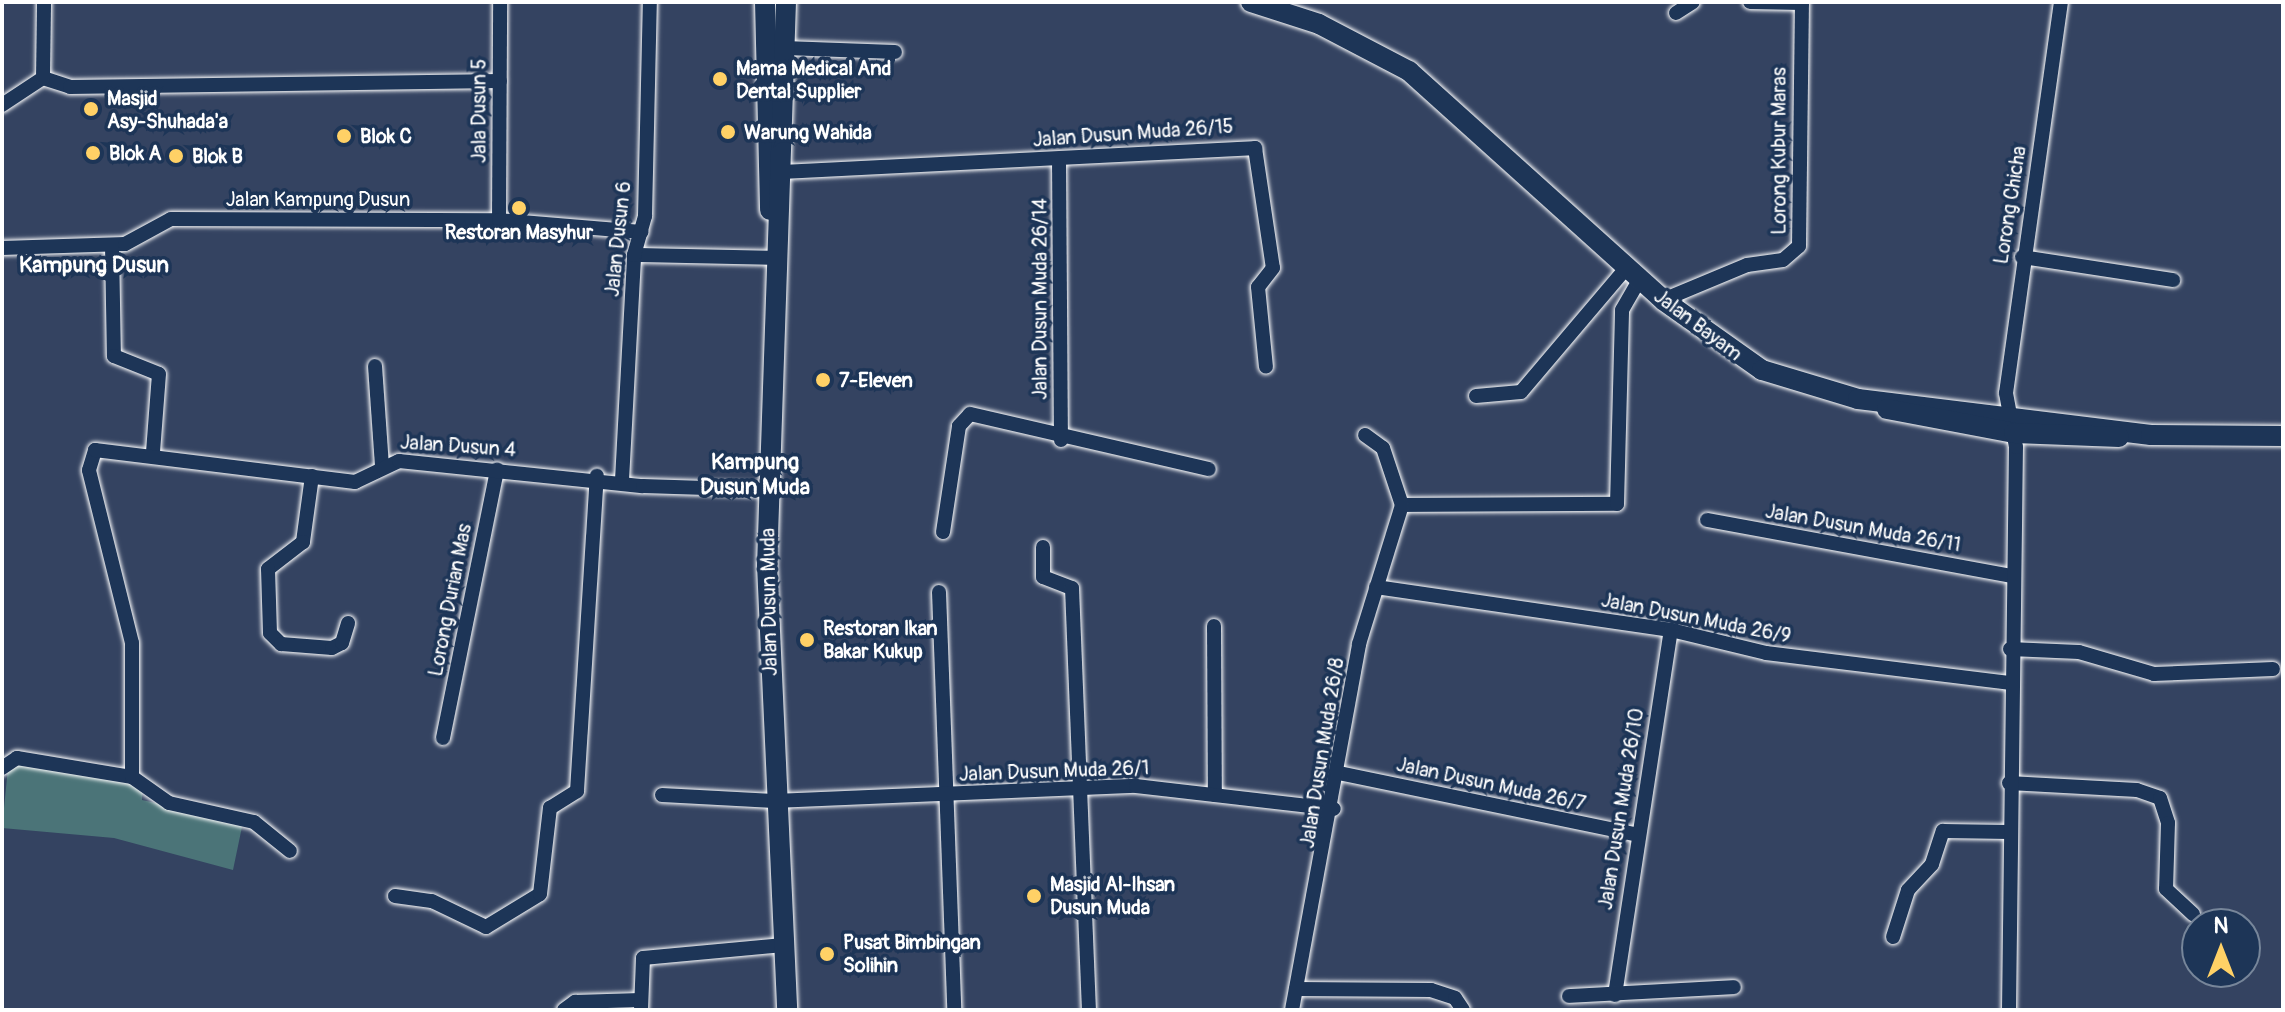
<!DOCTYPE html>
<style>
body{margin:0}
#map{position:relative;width:2285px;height:1012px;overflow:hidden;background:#344361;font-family:Pangolin,sans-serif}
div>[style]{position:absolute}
.green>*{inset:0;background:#4b7478}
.roads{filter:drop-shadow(0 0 2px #fff) drop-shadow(0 0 2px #fff)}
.street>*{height:14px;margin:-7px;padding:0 7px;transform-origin:7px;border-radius:7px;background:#1d3557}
.secondary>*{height:20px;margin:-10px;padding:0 10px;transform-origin:10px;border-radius:10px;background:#1d3557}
.dots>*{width:22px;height:22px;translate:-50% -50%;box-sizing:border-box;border:4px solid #1d3557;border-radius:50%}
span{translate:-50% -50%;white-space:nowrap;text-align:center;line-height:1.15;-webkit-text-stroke:7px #1d3557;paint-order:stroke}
.poi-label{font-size:20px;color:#fff;font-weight:700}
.left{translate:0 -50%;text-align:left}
.street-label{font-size:20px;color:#fff}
.neighbourhood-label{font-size:22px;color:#fff;font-weight:700}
.frame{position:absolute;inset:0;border:4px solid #fff;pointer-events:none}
.north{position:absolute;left:2181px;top:908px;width:80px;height:80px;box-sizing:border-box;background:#1d3557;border:2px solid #77869a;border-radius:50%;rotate:0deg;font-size:22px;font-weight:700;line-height:32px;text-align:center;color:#fff}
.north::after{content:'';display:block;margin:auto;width:28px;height:36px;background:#ffd166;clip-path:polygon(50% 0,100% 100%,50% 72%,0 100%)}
</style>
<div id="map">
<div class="green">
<i style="clip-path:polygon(21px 764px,143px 784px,142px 800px,243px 822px,233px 870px,114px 838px,2px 828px,8px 768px)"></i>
</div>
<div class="roads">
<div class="street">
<i style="left:1750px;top:2px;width:52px;rotate:1.1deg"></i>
<i style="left:1676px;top:13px;width:20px;rotate:-33deg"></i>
<i style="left:785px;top:48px;width:110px;rotate:2.1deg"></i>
<i style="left:43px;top:78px;width:28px;rotate:18deg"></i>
<i style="left:70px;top:87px;width:430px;rotate:-0.8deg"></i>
<i style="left:2px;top:105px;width:49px;rotate:-33.4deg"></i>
<i style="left:43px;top:78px;width:76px;rotate:-89.2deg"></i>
<i style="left:1059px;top:159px;width:281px;rotate:89.6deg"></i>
<i style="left:784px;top:172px;width:472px;rotate:-2.9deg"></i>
<i style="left:1255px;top:148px;width:121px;rotate:81.5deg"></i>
<i style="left:1273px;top:268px;width:24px;rotate:128deg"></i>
<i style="left:1258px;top:287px;width:80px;rotate:84.3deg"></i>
<i style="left:499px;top:220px;width:218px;rotate:-89.7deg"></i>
<i style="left:112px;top:246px;width:110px;rotate:89deg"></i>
<i style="left:114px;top:356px;width:48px;rotate:21.8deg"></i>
<i style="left:159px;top:374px;width:78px;rotate:94.4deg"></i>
<i style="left:2px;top:248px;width:123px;rotate:-1.9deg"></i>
<i style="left:125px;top:244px;width:52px;rotate:-28.5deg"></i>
<i style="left:171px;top:219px;width:328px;rotate:0.2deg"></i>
<i style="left:499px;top:220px;width:143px;rotate:4.8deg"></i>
<i style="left:634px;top:255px;width:140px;rotate:1.2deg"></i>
<i style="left:2022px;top:257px;width:153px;rotate:8.7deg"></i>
<i style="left:1663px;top:300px;width:91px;rotate:-22.6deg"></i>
<i style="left:1747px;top:265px;width:36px;rotate:-8deg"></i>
<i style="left:1783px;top:260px;width:21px;rotate:-41deg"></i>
<i style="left:1799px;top:246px;width:244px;rotate:-89.3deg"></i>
<i style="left:375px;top:366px;width:100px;rotate:86deg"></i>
<i style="left:1476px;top:396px;width:45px;rotate:-5.1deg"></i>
<i style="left:1521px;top:392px;width:164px;rotate:-49.7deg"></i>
<i style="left:1365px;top:435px;width:22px;rotate:36deg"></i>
<i style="left:1383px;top:448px;width:60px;rotate:71.6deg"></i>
<i style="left:312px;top:476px;width:67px;rotate:97.8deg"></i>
<i style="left:303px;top:542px;width:44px;rotate:142.4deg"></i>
<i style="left:268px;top:569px;width:64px;rotate:88.2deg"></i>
<i style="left:270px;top:633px;width:16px;rotate:45deg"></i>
<i style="left:281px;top:644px;width:51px;rotate:4.5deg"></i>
<i style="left:332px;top:648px;width:11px;rotate:-27deg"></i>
<i style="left:342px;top:643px;width:21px;rotate:-73deg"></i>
<i style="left:622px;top:480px;width:225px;rotate:-86.9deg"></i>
<i style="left:634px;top:255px;width:41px;rotate:-74.2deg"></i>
<i style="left:645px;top:216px;width:214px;rotate:-88.7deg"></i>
<i style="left:1402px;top:505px;width:215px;rotate:-0.3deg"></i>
<i style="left:1617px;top:504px;width:194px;rotate:-88.5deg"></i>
<i style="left:1622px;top:310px;width:36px;rotate:-60deg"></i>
<i style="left:1707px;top:520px;width:309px;rotate:10.4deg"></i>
<i style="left:943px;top:532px;width:107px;rotate:-81.4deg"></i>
<i style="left:959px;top:426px;width:16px;rotate:-47deg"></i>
<i style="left:970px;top:414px;width:245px;rotate:13deg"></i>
<i style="left:1043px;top:547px;width:30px;rotate:90deg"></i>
<i style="left:1043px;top:577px;width:31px;rotate:21deg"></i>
<i style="left:1072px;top:588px;width:422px;rotate:87.7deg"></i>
<i style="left:1376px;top:587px;width:298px;rotate:8.3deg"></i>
<i style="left:1671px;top:630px;width:98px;rotate:13.6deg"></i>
<i style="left:1766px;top:653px;width:245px;rotate:7deg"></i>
<i style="left:939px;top:592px;width:418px;rotate:87.9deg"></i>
<i style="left:1214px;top:626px;width:169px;rotate:89.7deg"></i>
<i style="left:2010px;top:649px;width:69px;rotate:2.5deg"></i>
<i style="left:2079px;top:652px;width:78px;rotate:16.3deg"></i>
<i style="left:2154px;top:674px;width:119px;rotate:-2.4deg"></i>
<i style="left:443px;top:738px;width:274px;rotate:-78.6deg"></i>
<i style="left:2px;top:768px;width:18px;rotate:-34deg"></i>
<i style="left:17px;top:758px;width:117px;rotate:9.4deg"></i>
<i style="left:132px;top:777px;width:45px;rotate:35.1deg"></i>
<i style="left:169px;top:803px;width:87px;rotate:12.6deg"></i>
<i style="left:254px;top:822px;width:46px;rotate:38.9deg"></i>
<i style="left:1339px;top:773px;width:301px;rotate:11.7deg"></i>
<i style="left:132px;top:777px;width:134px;rotate:-90deg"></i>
<i style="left:132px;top:643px;width:178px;rotate:-104deg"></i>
<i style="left:89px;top:470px;width:21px;rotate:-73deg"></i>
<i style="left:95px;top:450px;width:262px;rotate:7deg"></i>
<i style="left:355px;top:482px;width:49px;rotate:-25.5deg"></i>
<i style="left:399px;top:461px;width:245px;rotate:5.9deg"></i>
<i style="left:643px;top:486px;width:125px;rotate:1.8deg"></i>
<i style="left:2009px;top:783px;width:128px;rotate:3.1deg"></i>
<i style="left:2137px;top:790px;width:24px;rotate:19deg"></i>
<i style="left:2160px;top:798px;width:26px;rotate:72deg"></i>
<i style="left:2168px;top:823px;width:66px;rotate:91.7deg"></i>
<i style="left:2166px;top:889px;width:37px;rotate:43deg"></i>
<i style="left:662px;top:795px;width:112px;rotate:3.1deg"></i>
<i style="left:774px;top:801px;width:362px;rotate:-2.4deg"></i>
<i style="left:1136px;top:786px;width:199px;rotate:6.6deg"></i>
<i style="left:395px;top:896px;width:37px;rotate:8deg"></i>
<i style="left:432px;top:901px;width:60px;rotate:25.7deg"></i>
<i style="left:486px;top:927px;width:63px;rotate:-31.4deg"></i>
<i style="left:540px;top:894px;width:87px;rotate:-83.4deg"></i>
<i style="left:550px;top:808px;width:32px;rotate:-32deg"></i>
<i style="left:577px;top:791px;width:316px;rotate:-86.4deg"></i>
<i style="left:1893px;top:937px;width:49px;rotate:-72.3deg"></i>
<i style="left:1908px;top:890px;width:35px;rotate:-47deg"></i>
<i style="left:1932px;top:864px;width:35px;rotate:-72deg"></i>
<i style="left:1943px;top:831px;width:66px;rotate:0.9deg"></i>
<i style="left:1296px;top:989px;width:135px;rotate:0.4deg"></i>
<i style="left:1431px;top:990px;width:25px;rotate:18deg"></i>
<i style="left:1455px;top:998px;width:14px;rotate:56deg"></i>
<i style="left:1615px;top:995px;width:369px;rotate:-81.3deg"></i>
<i style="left:1569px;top:996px;width:165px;rotate:-3.1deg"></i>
<i style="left:564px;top:1010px;width:14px;rotate:-36deg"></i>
<i style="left:575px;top:1002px;width:65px;rotate:-1.8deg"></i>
<i style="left:641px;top:1010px;width:52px;rotate:-87.8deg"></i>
<i style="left:643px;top:958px;width:141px;rotate:-5.3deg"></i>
<i style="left:1292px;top:1010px;width:372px;rotate:-79.6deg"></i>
<i style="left:1359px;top:644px;width:145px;rotate:-72.8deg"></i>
<i style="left:2009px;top:1010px;width:563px;rotate:-89.29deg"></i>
<i style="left:2016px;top:447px;width:55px;rotate:-100.5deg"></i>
<i style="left:2006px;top:393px;width:395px;rotate:-82deg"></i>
</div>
<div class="secondary">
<i style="left:765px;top:2px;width:208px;rotate:88.6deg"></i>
<i style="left:786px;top:2px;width:563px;rotate:91.93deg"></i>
<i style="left:767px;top:565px;width:445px;rotate:87.4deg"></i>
<i style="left:1251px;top:2px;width:71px;rotate:17.9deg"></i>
<i style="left:1319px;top:24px;width:102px;rotate:27.6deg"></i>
<i style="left:1409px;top:71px;width:342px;rotate:42deg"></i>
<i style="left:1663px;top:300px;width:121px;rotate:35.3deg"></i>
<i style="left:1762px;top:370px;width:100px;rotate:16.8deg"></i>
<i style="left:1858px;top:399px;width:295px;rotate:7deg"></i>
<i style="left:2151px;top:435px;width:132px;rotate:0.4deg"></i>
<i style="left:1887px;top:409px;width:129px;rotate:10.7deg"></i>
<i style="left:2014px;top:433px;width:105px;rotate:2.2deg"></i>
</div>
</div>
<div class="dots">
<i style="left:720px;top:79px;background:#ffd166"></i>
<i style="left:91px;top:109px;background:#ffd166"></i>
<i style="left:728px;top:132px;background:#ffd166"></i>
<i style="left:344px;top:136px;background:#ffd166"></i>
<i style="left:93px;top:153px;background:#ffd166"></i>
<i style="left:176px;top:156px;background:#ffd166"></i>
<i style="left:519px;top:208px;background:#ffd166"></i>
<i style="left:823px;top:380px;background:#ffd166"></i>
<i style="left:807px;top:640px;background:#ffd166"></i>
<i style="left:1034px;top:896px;background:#ffd166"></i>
<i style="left:827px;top:954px;background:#ffd166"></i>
</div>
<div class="poi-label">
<span class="left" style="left:736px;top:80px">Mama Medical And<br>Dental Supplier</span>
<span class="left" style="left:107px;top:110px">Masjid<br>Asy-Shuhada'a</span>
<span class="left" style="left:744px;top:132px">Warung Wahida</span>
<span class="left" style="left:360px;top:136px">Blok C</span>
<span class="left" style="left:109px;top:153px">Blok A</span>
<span class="left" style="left:192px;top:156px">Blok B</span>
<span style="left:519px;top:232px">Restoran Masyhur</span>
<span class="left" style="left:839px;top:380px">7-Eleven</span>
<span class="left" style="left:823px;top:640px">Restoran Ikan<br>Bakar Kukup</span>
<span class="left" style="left:1050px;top:896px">Masjid Al-Ihsan<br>Dusun Muda</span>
<span class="left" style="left:843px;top:954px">Pusat Bimbingan<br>Solihin</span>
</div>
<div class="street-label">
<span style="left:479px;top:111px;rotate:-90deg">Jala Dusun 5</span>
<span style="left:1133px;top:133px;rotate:-4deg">Jalan Dusun Muda 26/15</span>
<span style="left:1779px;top:151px;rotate:-90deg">Lorong Kubur Maras</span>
<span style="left:318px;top:199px">Jalan Kampung Dusun</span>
<span style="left:2010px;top:205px;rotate:-81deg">Lorong Chicha</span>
<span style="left:618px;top:239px;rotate:-84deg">Jalan Dusun 6</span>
<span style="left:1040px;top:299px;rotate:-90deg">Jalan Dusun Muda 26/14</span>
<span style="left:1698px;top:325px;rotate:37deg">Jalan Bayam</span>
<span style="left:458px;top:446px;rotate:4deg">Jalan Dusun 4</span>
<span style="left:1863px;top:528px;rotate:10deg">Jalan Dusun Muda 26/11</span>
<span style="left:450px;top:600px;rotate:-79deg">Lorong Durian Mas</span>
<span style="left:769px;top:602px;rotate:-91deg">Jalan Dusun Muda</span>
<span style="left:1696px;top:618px;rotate:11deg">Jalan Dusun Muda 26/9</span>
<span style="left:1322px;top:753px;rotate:-81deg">Jalan Dusun Muda 26/8</span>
<span style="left:1054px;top:771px;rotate:-2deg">Jalan Dusun Muda 26/1</span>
<span style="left:1491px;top:784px;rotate:12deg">Jalan Dusun Muda 26/7</span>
<span style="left:1621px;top:809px;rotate:-81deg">Jalan Dusun Muda 26/10</span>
</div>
<div class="neighbourhood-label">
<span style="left:94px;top:266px">Kampung Dusun</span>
<span style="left:755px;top:475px">Kampung<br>Dusun Muda</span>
</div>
<div class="frame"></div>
<div class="north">N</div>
</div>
